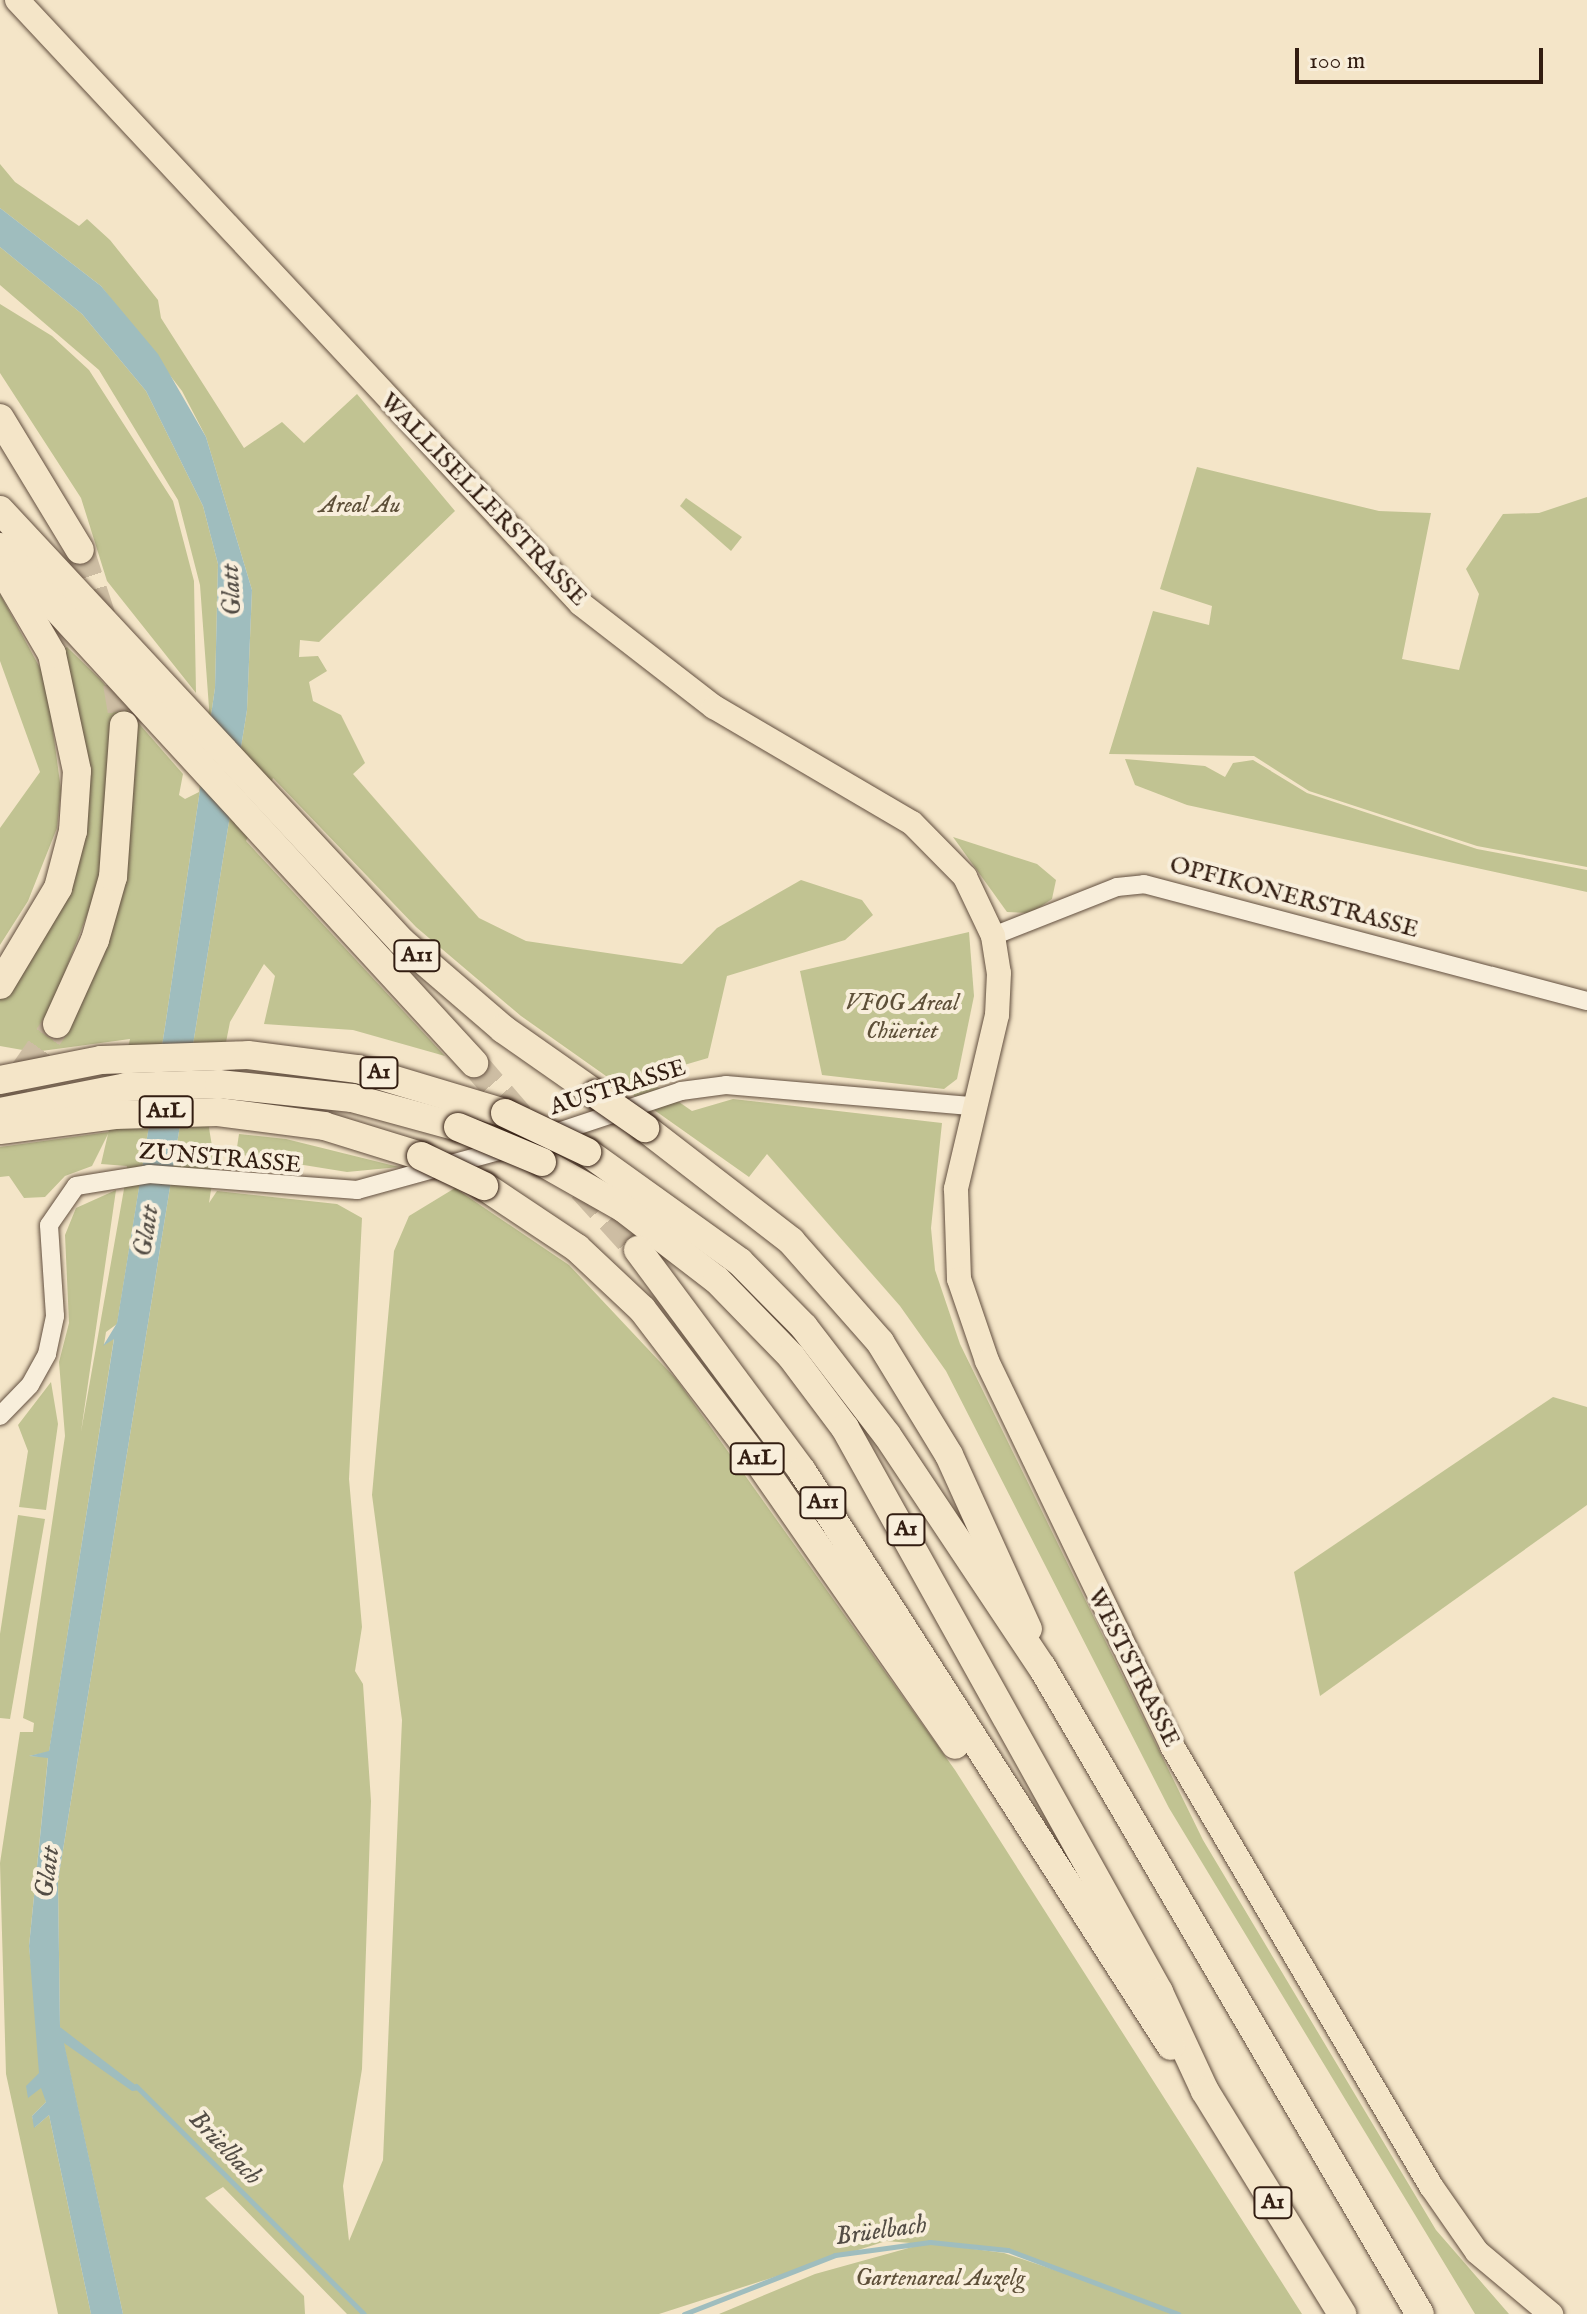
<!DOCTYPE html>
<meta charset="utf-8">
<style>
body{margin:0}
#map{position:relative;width:1587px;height:2314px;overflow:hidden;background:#f4e5c8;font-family:"IM FELL English",serif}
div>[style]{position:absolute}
.green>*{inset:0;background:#c1c392}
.water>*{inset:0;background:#9fbdbe}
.stream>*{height:5px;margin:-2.5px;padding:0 2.5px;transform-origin:2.5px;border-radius:2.5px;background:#9fbdbe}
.highway-tunnel>*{height:28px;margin-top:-14px;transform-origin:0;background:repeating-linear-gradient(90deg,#cdbda3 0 28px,transparent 0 42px)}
.roads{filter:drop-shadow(0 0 2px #624f3f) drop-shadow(0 0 2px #624f3f)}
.minor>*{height:18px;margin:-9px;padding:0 9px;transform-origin:9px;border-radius:9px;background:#f8eedb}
.major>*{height:24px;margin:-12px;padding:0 12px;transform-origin:12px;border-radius:12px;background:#f4e5c8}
.highway>*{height:28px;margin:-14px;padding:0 14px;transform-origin:14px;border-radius:14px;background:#f4e5c8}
.bridges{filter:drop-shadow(0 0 2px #321d11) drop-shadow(0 0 2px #321d11)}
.highway-bridge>*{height:28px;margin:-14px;padding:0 14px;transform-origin:14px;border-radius:14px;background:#f4e5c8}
span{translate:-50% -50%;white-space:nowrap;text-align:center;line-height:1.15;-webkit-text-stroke:8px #f8eedb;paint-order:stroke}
.shield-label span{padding:2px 6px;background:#f8eedb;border:2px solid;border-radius:6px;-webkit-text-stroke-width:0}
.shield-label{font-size:22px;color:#321d11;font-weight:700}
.street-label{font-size:24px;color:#321d11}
.park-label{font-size:24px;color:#5d4f38;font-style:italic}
.water-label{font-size:26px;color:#534d45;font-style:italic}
.scale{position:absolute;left:1295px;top:48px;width:248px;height:36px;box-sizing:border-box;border:4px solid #321d11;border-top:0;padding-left:10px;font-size:24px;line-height:28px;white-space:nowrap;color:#321d11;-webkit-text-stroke:6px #f8eedb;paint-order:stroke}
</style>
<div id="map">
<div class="green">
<i style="clip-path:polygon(evenodd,0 164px,15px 182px,79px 226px,87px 219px,110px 240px,158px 300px,161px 318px,244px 448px,282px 422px,304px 443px,357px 394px,455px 511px,319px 642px,300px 640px,299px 657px,318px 656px,327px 671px,309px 682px,313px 701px,341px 715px,365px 763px,353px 774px,479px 918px,526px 941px,682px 964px,717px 928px,801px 880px,862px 900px,873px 915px,845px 940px,727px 976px,708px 1058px,657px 1073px,656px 1086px,692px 1111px,733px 1099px,942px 1123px,931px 1228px,935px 1270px,960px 1344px,1203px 1840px,1436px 2230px,1509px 2314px,1475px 2314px,1169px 1808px,946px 1371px,900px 1306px,767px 1154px,749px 1177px,521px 1016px,416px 927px,273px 778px,246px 841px,445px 1056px,353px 1030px,264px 1024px,275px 976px,264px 964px,230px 1022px,209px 1128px,215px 1164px,209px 1203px,217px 1191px,337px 1204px,362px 1218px,349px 1479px,362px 1627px,355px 1671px,363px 1684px,371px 1801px,362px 2069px,343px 2186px,349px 2241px,383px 2160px,402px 1720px,372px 1495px,394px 1251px,409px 1216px,455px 1188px,569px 1265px,677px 1380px,955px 1770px,1302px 2314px,719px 2314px,815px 2274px,923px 2244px,886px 2241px,659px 2314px,347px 2314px,223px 2187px,205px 2198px,304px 2296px,305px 2314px,123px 2314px,60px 2027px,58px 1881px,247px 710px,252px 590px,206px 437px,182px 391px,101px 286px,0 208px,0 164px,944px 2245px,1010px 2249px,1088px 2281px,1004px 2253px,944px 2245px)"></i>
<i style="clip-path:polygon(evenodd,0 247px,82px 314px,146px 391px,203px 506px,218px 564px,215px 688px,165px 1027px,117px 1324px,106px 1332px,104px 1345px,114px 1338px,49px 1752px,29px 1756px,48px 1757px,29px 1946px,46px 2102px,32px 2116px,35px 2127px,49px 2115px,91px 2314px,58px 2314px,6px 2074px,0 1863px,20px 1732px,33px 1732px,34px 1723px,23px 1718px,65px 1436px,59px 1362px,69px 1323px,65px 1235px,76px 1208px,116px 1190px,81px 1432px,124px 1189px,127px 1166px,101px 1164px,130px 1039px,34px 1052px,0 1046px,0 996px,28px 961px,82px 733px,60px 651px,67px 647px,100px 679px,183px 774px,179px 795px,185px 799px,199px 792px,209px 708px,200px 585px,178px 500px,99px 370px,0 285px,0 247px,138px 725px,126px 881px,103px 957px,69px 1031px,47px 1018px,101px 879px,138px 725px)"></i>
<i style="clip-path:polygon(0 304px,52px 336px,89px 370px,173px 501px,194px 581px,196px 693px,107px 581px,81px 498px,0 373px)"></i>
<i style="clip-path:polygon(1197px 467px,1379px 511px,1431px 513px,1402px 659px,1459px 670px,1479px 594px,1466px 569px,1503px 514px,1539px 513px,1587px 497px,1587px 867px,1477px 846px,1309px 791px,1254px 756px,1109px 754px,1153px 611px,1209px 625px,1212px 606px,1160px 589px)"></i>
<i style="clip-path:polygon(686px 498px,742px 537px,731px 551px,680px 506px)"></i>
<i style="clip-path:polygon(0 594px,46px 679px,61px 790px,57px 828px,28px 901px,0 945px,0 828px,40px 772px,0 661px)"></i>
<i style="clip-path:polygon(1125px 759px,1205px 766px,1225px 777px,1233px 763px,1253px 760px,1307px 793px,1477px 849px,1587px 870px,1587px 892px,1187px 805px,1135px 785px)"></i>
<i style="clip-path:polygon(953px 837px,1037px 864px,1056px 880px,1052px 899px,1031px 913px,1007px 912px)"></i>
<i style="clip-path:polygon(969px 932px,974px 996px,957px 1079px,944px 1089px,822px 1075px,800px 971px)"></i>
<i style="clip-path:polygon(109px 1132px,92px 1166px,65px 1176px,45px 1197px,24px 1198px,9px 1176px,0 1177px,0 1147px)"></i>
<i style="clip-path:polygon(239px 1134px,286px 1139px,399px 1167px,347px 1172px,236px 1154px)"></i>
<i style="clip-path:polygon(51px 1382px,58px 1424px,46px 1510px,19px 1507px,28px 1451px,18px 1425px)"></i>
<i style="clip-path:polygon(1553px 1397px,1587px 1407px,1587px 1505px,1320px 1696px,1294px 1572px)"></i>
<i style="clip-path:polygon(18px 1515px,45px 1519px,10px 1719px,0 1718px,0 1634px)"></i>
</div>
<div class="water">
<i style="clip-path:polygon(0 208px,101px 286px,158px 354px,206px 437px,252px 590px,247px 710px,58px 1881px,60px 2027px,142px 2090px,132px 2091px,64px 2043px,123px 2314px,91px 2314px,49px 2115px,34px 2128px,32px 2116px,46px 2102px,41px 2088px,28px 2098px,26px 2086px,39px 2073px,29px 1946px,48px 1758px,29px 1756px,49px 1751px,114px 1339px,103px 1346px,117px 1323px,165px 1027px,215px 688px,218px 564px,203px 506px,146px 391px,82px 314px,0 247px)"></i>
</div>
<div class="stream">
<i style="left:136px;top:2086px;width:322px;rotate:45deg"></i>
<i style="left:684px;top:2314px;width:162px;rotate:-21.3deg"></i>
<i style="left:835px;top:2255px;width:96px;rotate:-7.8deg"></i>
<i style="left:930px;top:2242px;width:78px;rotate:5.9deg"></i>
<i style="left:1008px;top:2250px;width:182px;rotate:20.6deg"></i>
</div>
<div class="highway-tunnel">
<i style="left:80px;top:550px;width:97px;rotate:71.9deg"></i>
<i style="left:110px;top:642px;width:84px;rotate:80.4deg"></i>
<i style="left:474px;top:1063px;width:83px;rotate:49.4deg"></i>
<i style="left:0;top:1106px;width:100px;rotate:-55.2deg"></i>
<i style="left:582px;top:1188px;width:84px;rotate:47.9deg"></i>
</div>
<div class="roads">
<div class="minor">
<i style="left:993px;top:936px;width:133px;rotate:-21.6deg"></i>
<i style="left:1117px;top:887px;width:27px;rotate:-6deg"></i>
<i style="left:1144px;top:884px;width:458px;rotate:14.8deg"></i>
<i style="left:546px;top:1136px;width:142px;rotate:-18.4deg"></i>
<i style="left:681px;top:1091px;width:45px;rotate:-7.6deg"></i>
<i style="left:726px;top:1085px;width:248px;rotate:4.9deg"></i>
<i style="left:0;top:1416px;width:43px;rotate:-45.9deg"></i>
<i style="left:30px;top:1385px;width:35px;rotate:-61deg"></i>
<i style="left:47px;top:1354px;width:39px;rotate:-78deg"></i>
<i style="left:55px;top:1316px;width:91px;rotate:-93.8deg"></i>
<i style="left:49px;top:1225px;width:47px;rotate:-55.3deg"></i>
<i style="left:76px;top:1186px;width:74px;rotate:-9.3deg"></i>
<i style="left:149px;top:1174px;width:209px;rotate:4.4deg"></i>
<i style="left:357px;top:1190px;width:159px;rotate:-15.4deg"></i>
</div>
<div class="major">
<i style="left:17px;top:0;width:826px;rotate:46.96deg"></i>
<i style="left:581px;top:604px;width:168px;rotate:37.8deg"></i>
<i style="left:714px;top:707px;width:229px;rotate:30.4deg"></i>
<i style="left:912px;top:823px;width:76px;rotate:45.5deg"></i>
<i style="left:965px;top:877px;width:65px;rotate:64.6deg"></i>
<i style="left:993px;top:936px;width:37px;rotate:81deg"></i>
<i style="left:999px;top:973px;width:42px;rotate:92.7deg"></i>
<i style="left:997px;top:1015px;width:179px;rotate:103.3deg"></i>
<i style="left:956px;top:1189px;width:90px;rotate:88.1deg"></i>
<i style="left:959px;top:1279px;width:87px;rotate:71.1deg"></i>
<i style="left:987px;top:1361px;width:427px;rotate:64.3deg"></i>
<i style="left:1172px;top:1746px;width:511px;rotate:59.52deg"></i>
<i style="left:1431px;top:2186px;width:80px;rotate:55.1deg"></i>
<i style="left:1477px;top:2252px;width:97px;rotate:40deg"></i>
</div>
<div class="highway">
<i style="left:0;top:418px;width:154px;rotate:58.8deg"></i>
<i style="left:0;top:510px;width:590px;rotate:47.06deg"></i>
<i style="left:402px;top:942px;width:133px;rotate:40.7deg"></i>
<i style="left:503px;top:1029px;width:113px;rotate:35deg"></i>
<i style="left:0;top:547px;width:701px;rotate:47.43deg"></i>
<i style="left:0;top:985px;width:113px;rotate:-59.1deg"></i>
<i style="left:58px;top:888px;width:59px;rotate:-75.3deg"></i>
<i style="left:73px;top:831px;width:60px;rotate:-86.2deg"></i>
<i style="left:77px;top:771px;width:120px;rotate:-102.1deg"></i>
<i style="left:52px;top:654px;width:97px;rotate:-120.3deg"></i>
<i style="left:57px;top:1024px;width:92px;rotate:-65.7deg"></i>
<i style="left:95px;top:940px;width:66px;rotate:-74.1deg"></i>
<i style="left:113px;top:877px;width:152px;rotate:-85.9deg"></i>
<i style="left:0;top:1080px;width:103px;rotate:-11.2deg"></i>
<i style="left:101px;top:1060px;width:147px;rotate:-1.9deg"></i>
<i style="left:248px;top:1055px;width:111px;rotate:7.3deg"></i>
<i style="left:358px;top:1069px;width:153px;rotate:16.7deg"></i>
<i style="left:0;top:1112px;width:128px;rotate:-11.2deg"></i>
<i style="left:126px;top:1087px;width:93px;rotate:-1.8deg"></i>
<i style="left:219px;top:1084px;width:134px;rotate:6deg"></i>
<i style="left:352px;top:1098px;width:110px;rotate:15.3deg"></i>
<i style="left:645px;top:1128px;width:185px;rotate:37.7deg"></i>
<i style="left:791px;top:1241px;width:135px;rotate:48.6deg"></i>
<i style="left:880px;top:1342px;width:132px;rotate:58.6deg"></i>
<i style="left:949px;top:1455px;width:191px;rotate:65.6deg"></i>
<i style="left:0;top:1130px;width:116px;rotate:-7.4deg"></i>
<i style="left:115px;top:1115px;width:103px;rotate:-1.7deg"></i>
<i style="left:218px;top:1112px;width:107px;rotate:7.5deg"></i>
<i style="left:324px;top:1126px;width:102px;rotate:17.2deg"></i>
<i style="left:587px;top:1152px;width:188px;rotate:35.7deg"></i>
<i style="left:740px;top:1262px;width:91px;rotate:45.4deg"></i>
<i style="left:804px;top:1327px;width:136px;rotate:52.5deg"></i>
<i style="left:887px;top:1435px;width:279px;rotate:56.3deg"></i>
<i style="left:1042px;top:1667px;width:749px;rotate:59.71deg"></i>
<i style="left:542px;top:1162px;width:93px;rotate:29.6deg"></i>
<i style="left:623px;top:1208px;width:118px;rotate:37.5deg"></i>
<i style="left:717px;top:1280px;width:106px;rotate:45.8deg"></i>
<i style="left:791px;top:1356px;width:90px;rotate:53.1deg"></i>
<i style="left:845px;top:1428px;width:646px;rotate:60.89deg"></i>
<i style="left:1159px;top:1992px;width:109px;rotate:65.1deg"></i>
<i style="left:1205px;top:2091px;width:262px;rotate:58.4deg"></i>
<i style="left:484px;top:1186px;width:112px;rotate:33.7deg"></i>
<i style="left:577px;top:1248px;width:89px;rotate:43.2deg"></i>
<i style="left:642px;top:1309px;width:195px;rotate:52.7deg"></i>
<i style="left:760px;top:1464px;width:342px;rotate:55.2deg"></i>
<i style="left:638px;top:1250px;width:275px;rotate:53.4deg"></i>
<i style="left:802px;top:1471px;width:683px;rotate:57.31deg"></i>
</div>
</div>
<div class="bridges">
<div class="highway-bridge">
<i style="left:596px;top:1094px;width:60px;rotate:34.8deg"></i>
<i style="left:505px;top:1113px;width:91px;rotate:25.4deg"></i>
<i style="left:458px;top:1127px;width:91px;rotate:22.6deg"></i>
<i style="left:421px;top:1156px;width:70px;rotate:25.5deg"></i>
</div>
</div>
<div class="shield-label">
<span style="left:417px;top:956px">A11</span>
<span style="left:379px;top:1073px">A1</span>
<span style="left:166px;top:1112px">A1L</span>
<span style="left:757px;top:1459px">A1L</span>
<span style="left:823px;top:1503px">A11</span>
<span style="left:906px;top:1530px">A1</span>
<span style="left:1273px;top:2203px">A1</span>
</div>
<div class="street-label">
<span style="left:483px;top:500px;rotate:46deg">WALLISELLERSTRASSE</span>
<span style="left:1294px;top:898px;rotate:15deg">OPFIKONERSTRASSE</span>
<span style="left:618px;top:1088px;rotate:-17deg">AUSTRASSE</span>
<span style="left:220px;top:1159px;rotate:5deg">ZUNSTRASSE</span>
<span style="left:1133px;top:1668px;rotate:63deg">WESTSTRASSE</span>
</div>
<div class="park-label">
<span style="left:360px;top:506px">Areal Au</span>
<span style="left:902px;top:1018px">VFOG Areal<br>Chüeriet</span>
<span style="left:940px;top:2279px">Gartenareal Auzelg</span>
</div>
<div class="water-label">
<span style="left:232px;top:590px;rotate:-93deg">Glatt</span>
<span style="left:147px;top:1231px;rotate:-81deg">Glatt</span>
<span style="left:48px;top:1872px;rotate:-83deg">Glatt</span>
<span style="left:225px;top:2148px;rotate:46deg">Brüelbach</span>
<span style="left:881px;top:2231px;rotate:-8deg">Brüelbach</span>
</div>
<div class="scale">100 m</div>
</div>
